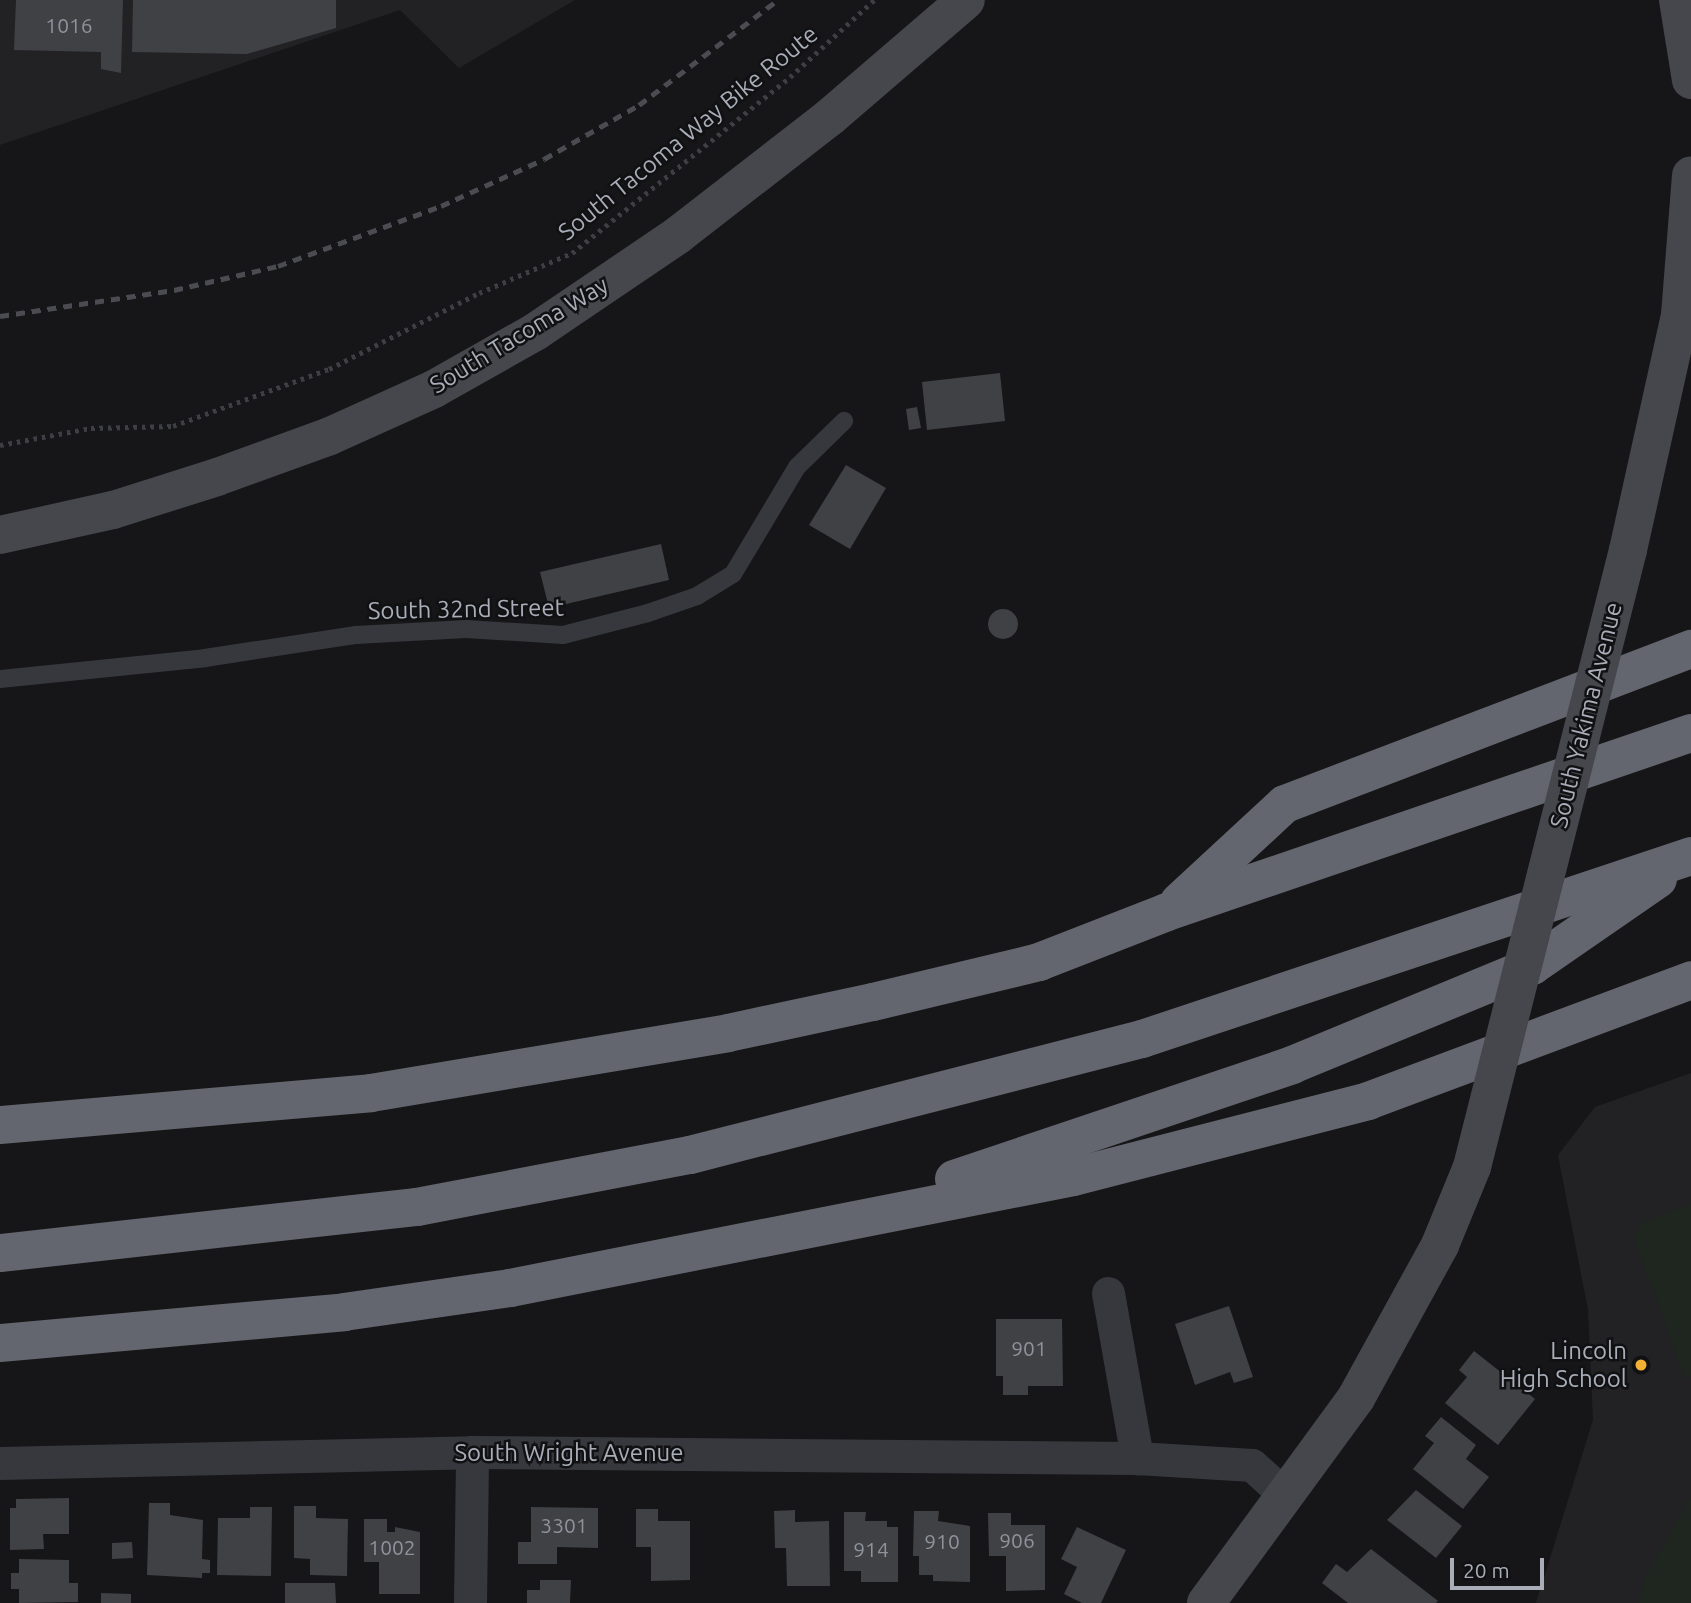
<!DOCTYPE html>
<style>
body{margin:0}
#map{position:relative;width:1691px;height:1603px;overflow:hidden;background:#161618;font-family:Ubuntu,sans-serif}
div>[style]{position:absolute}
.built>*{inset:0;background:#222225}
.green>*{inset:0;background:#1e261f}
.building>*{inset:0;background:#404145}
.round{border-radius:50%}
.path>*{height:4.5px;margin-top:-2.25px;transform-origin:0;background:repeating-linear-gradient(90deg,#3d3f44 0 3.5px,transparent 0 8.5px)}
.service>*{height:18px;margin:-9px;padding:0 9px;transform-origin:9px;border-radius:9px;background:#37383d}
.minor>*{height:33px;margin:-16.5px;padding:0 16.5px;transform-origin:16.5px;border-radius:16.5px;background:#37383d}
.secondary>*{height:38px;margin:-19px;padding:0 19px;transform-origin:19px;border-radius:19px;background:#45474d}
.motorway>*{height:38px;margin:-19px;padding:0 19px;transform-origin:19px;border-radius:19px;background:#63666e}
.rail>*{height:5px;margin-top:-2.5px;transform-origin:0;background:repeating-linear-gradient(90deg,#4a4c52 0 9px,transparent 0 16px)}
.secondary-bridge>*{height:38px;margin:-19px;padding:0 19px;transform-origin:19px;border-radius:19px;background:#45474d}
.dots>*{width:19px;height:19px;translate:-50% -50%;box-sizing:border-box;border:4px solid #111113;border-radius:50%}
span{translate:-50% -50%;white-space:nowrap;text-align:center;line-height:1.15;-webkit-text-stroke:5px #111113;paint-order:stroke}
.number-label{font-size:21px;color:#8e929b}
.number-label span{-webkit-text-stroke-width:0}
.street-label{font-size:24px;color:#a8adb8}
.poi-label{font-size:24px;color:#a8adb8}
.right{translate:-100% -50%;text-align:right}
.scale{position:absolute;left:1450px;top:1558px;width:94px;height:32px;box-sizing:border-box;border:4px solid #a8adb8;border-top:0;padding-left:9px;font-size:21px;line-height:24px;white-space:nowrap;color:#a8adb8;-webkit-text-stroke:5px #111113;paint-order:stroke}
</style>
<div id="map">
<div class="built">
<i style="clip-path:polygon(0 0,575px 0,459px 68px,400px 10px,0 145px)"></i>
<i style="clip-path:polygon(1691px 1073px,1691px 1603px,1536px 1603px,1593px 1420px,1588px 1310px,1558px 1155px,1595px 1107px)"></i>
</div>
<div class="green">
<i style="clip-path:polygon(1691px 1204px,1691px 1378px,1683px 1373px,1634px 1238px,1644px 1221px)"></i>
<i style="clip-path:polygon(1691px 1497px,1691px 1603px,1638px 1603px,1645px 1578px)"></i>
</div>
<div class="building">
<i style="clip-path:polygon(16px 0,123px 0,121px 73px,101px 69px,101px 52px,14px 50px)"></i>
<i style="clip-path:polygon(133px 0,336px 0,336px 28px,247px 54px,132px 52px)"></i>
<i style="clip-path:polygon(1000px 373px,1005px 421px,927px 430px,922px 382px)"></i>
<i style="clip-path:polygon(917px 407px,921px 428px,909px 430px,906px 409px)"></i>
<i style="clip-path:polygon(846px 465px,886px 488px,850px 549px,809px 525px)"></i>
<i style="clip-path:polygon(661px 544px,669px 580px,549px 608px,540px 572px)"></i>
<i class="round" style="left:988px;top:609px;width:30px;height:30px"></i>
<i style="clip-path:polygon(1229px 1306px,1253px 1377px,1234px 1383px,1230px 1372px,1195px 1385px,1175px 1324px)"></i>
<i style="clip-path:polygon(996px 1319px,1062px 1319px,1063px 1386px,1028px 1386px,1028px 1395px,1003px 1395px,1003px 1376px,996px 1376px)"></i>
<i style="clip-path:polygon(1474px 1351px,1535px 1399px,1498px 1445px,1445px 1403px,1467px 1377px,1459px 1370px)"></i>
<i style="clip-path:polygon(1441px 1417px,1476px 1445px,1466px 1459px,1489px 1477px,1463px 1509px,1413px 1469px,1434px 1443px,1425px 1436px)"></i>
<i style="clip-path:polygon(1416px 1490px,1462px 1526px,1436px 1558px,1387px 1520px)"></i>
<i style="clip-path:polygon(69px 1498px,69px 1534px,43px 1534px,44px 1549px,10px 1550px,10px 1508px,16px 1508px,16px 1499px)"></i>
<i style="clip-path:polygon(149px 1503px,170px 1503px,170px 1515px,203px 1520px,202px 1559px,210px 1560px,210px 1573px,202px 1573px,202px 1578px,147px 1575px)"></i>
<i style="clip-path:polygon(294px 1506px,316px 1506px,316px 1518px,348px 1519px,347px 1576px,310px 1575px,310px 1559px,294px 1558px)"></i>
<i style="clip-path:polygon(250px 1507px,272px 1507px,271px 1576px,217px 1575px,218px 1518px,250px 1518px)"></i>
<i style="clip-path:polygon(531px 1507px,598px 1508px,598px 1548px,557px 1547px,557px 1564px,518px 1564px,518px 1542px,531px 1542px)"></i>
<i style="clip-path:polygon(636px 1509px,658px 1509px,658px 1521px,690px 1521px,690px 1580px,651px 1581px,651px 1547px,636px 1547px)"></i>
<i style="clip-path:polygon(795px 1510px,795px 1522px,829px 1521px,830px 1586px,787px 1586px,786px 1548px,775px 1548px,774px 1511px)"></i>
<i style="clip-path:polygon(914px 1511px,939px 1511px,938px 1521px,970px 1526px,970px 1582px,933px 1581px,933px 1575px,919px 1575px,919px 1556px,913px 1556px)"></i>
<i style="clip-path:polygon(844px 1512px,866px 1512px,865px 1521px,887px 1521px,887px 1527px,898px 1527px,898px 1582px,861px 1582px,861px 1571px,844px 1571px)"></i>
<i style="clip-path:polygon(988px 1513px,1011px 1513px,1011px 1525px,1045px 1525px,1045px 1590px,1006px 1591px,1006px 1556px,989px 1556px)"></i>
<i style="clip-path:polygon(364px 1519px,387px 1519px,387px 1532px,395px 1532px,395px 1527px,420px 1532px,420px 1594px,379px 1594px,379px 1562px,364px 1562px)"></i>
<i style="clip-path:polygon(1077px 1527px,1126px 1550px,1101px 1603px,1082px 1603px,1064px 1594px,1077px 1567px,1061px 1559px)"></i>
<i style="clip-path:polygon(132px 1542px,133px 1558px,112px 1559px,112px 1543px)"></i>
<i style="clip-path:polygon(1371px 1549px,1438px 1601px,1436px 1603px,1348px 1603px,1322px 1583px,1336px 1564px,1347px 1572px)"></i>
<i style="clip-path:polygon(19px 1559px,69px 1560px,69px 1583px,78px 1583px,78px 1602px,19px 1603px,19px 1589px,11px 1589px,11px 1573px,19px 1573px)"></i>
<i style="clip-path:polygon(540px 1580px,571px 1580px,570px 1603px,527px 1603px,527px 1590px,540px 1590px)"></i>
<i style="clip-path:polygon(285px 1583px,335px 1583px,336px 1603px,285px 1603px)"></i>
<i style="clip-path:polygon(101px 1593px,131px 1594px,131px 1603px,101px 1603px)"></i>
</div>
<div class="path">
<i style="left:0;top:445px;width:93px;rotate:-10.6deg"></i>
<i style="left:91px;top:428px;width:82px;rotate:-1.4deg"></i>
<i style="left:173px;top:426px;width:166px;rotate:-20.1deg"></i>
<i style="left:329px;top:369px;width:168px;rotate:-26.9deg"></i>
<i style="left:479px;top:293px;width:101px;rotate:-23.3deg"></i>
<i style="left:572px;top:253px;width:280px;rotate:-38.9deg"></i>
<i style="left:790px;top:77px;width:114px;rotate:-42.5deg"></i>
</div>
<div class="service">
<i style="left:0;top:679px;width:206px;rotate:-5.8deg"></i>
<i style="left:205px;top:658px;width:153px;rotate:-8.7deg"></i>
<i style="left:356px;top:635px;width:110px;rotate:-3.1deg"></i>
<i style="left:466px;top:629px;width:97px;rotate:3.5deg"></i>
<i style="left:563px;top:635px;width:88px;rotate:-14.5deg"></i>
<i style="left:648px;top:613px;width:52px;rotate:-19.1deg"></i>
<i style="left:697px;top:596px;width:42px;rotate:-31.4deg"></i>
<i style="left:733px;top:574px;width:125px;rotate:-59.1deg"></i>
<i style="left:797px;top:467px;width:66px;rotate:-44.4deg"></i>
</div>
<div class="minor">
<i style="left:1108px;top:1293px;width:168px;rotate:80deg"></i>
<i style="left:0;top:1463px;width:472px;rotate:-1.3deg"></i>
<i style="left:472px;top:1452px;width:665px;rotate:0.52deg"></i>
<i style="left:1137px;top:1458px;width:115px;rotate:3.5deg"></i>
<i style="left:1252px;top:1465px;width:45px;rotate:42.3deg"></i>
<i style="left:470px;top:1603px;width:151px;rotate:-89.2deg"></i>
</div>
<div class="secondary">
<i style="left:1678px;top:0;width:81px;rotate:80.8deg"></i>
<i style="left:0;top:535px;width:116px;rotate:-12.5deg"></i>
<i style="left:113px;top:510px;width:109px;rotate:-17.6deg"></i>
<i style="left:217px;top:477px;width:120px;rotate:-19.9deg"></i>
<i style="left:330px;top:436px;width:114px;rotate:-24.3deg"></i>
<i style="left:434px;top:389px;width:116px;rotate:-29.4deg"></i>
<i style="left:535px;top:332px;width:173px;rotate:-34.1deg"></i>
<i style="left:678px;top:235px;width:192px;rotate:-37.8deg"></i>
<i style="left:830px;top:117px;width:179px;rotate:-40.7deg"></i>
<i style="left:1628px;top:550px;width:241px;rotate:-77.5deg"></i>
<i style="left:1680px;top:315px;width:140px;rotate:-85.5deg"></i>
<i style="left:1206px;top:1603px;width:254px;rotate:-53.8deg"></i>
<i style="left:1356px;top:1398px;width:175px;rotate:-61.2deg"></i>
</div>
<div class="motorway">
<i style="left:1179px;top:902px;width:144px;rotate:-42.8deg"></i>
<i style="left:1285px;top:804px;width:435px;rotate:-20.9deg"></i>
<i style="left:0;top:1125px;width:372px;rotate:-4.9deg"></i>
<i style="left:371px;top:1093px;width:362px;rotate:-9.5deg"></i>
<i style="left:728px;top:1033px;width:148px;rotate:-12.1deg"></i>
<i style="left:873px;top:1002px;width:171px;rotate:-13.5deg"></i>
<i style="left:1039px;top:962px;width:137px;rotate:-21.3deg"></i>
<i style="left:1167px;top:912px;width:554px;rotate:-18.86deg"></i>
<i style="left:954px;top:1179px;width:357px;rotate:-18.6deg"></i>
<i style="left:1292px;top:1065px;width:260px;rotate:-22.4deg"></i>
<i style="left:1532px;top:966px;width:153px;rotate:-34.6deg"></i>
<i style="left:0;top:1253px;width:420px;rotate:-6.3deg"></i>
<i style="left:417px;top:1207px;width:278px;rotate:-10.8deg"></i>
<i style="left:690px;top:1155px;width:467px;rotate:-14.4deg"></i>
<i style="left:1142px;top:1039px;width:579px;rotate:-18.43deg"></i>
<i style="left:0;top:1343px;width:345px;rotate:-5.1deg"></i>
<i style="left:344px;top:1312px;width:168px;rotate:-8.2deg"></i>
<i style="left:510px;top:1288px;width:574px;rotate:-11.15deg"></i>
<i style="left:1073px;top:1177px;width:305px;rotate:-14.4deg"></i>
<i style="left:1368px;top:1101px;width:345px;rotate:-20.5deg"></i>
</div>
<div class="rail">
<i style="left:0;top:316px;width:176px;rotate:-8.5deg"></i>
<i style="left:174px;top:290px;width:107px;rotate:-13deg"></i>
<i style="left:278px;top:266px;width:174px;rotate:-20.2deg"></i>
<i style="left:441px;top:206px;width:113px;rotate:-24.5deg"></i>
<i style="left:544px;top:159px;width:109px;rotate:-29.6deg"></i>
<i style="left:639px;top:105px;width:174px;rotate:-37.1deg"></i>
</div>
<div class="secondary-bridge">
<i style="left:1440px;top:1245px;width:84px;rotate:-67.7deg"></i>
<i style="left:1472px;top:1167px;width:636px;rotate:-75.81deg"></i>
</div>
<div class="dots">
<i style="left:1641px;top:1365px;background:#f2b134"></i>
</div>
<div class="number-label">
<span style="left:69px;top:25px">1016</span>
<span style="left:1029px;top:1348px">901</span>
<span style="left:564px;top:1525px">3301</span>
<span style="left:1017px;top:1540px">906</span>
<span style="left:942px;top:1541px">910</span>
<span style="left:392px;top:1547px">1002</span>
<span style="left:871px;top:1549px">914</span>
</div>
<div class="street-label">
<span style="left:688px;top:133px;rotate:-39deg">South Tacoma Way Bike Route</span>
<span style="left:519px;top:335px;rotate:-31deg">South Tacoma Way</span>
<span style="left:466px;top:609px;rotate:-1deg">South 32nd Street</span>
<span style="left:1586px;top:715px;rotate:-76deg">South Yakima Avenue</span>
<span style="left:569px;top:1453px">South Wright Avenue</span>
</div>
<div class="poi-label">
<span class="right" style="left:1627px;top:1365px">Lincoln<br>High School</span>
</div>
<div class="scale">20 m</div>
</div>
